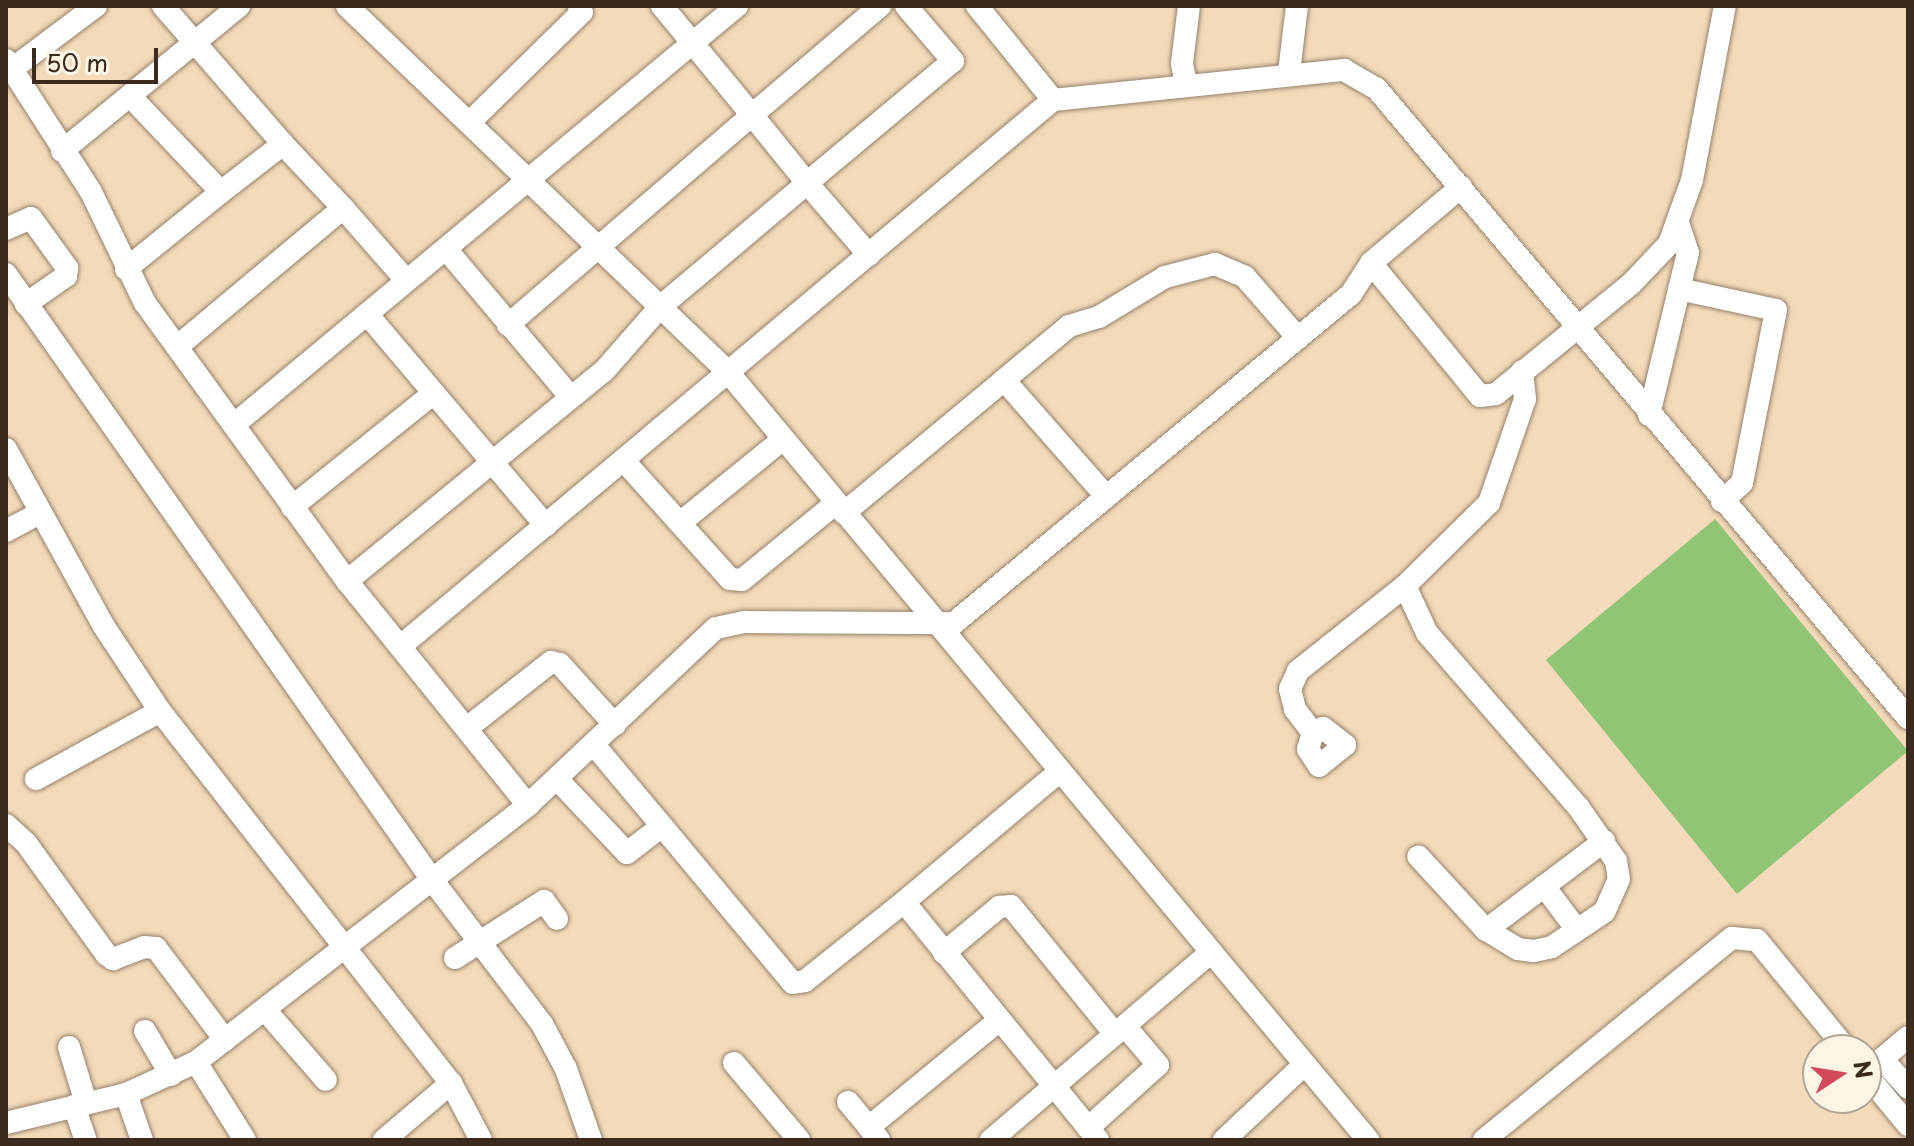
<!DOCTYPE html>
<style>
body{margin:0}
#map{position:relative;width:1914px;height:1146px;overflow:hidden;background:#f2daba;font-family:"Playpen Sans",sans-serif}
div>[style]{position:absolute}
.green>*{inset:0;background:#91c475}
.roads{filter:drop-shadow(0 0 2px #96826c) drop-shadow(0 0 2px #96826c)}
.minor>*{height:22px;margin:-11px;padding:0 11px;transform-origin:11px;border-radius:11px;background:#fff}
span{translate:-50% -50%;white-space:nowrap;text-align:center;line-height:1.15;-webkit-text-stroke:6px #fcf5e5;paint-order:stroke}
.frame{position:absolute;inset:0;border:8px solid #3b2a1e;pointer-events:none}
.north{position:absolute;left:1802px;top:1034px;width:80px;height:80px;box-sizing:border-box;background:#fcf5e5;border:2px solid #afa495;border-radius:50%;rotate:78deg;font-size:22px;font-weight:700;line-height:32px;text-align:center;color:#3b2a1e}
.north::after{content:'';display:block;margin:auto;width:28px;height:36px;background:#d1495b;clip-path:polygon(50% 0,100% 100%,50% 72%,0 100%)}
.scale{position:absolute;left:32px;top:48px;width:126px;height:36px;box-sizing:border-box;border:4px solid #3b2a1e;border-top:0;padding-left:10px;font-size:24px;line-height:28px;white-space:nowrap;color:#3b2a1e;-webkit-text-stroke:6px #fcf5e5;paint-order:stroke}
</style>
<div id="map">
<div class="green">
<i style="clip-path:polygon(1715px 519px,1908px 751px,1737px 894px,1546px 660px)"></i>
</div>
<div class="roads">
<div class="minor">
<i style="left:347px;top:6px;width:528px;rotate:43.85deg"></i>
<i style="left:728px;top:372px;width:1000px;rotate:50.19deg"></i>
<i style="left:662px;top:6px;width:141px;rotate:50.5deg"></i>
<i style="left:752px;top:115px;width:168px;rotate:-40.4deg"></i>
<i style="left:977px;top:6px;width:121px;rotate:51deg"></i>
<i style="left:6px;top:60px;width:157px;rotate:57.2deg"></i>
<i style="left:91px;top:192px;width:123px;rotate:64.1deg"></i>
<i style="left:145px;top:303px;width:344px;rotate:54deg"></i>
<i style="left:347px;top:581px;width:288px;rotate:51.1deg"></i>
<i style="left:12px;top:69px;width:105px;rotate:-36.9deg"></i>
<i style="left:1289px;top:72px;width:66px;rotate:-83.1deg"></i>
<i style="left:1186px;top:84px;width:21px;rotate:-101deg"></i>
<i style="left:1182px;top:63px;width:57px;rotate:-83deg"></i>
<i style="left:130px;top:96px;width:132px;rotate:46.5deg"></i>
<i style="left:221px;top:192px;width:78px;rotate:-37.7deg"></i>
<i style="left:283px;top:144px;width:183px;rotate:-131deg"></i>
<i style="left:469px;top:123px;width:158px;rotate:-44.5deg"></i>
<i style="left:582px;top:12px;width:7px;rotate:-117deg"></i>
<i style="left:62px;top:151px;width:229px;rotate:-39.3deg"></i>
<i style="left:343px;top:208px;width:96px;rotate:48.8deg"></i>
<i style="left:6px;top:229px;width:27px;rotate:-24deg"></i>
<i style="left:31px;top:218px;width:62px;rotate:54.2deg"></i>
<i style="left:67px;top:268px;width:8px;rotate:97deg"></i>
<i style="left:66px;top:276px;width:49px;rotate:145deg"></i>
<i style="left:446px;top:249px;width:192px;rotate:49.9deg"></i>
<i style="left:1371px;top:263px;width:172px;rotate:50.7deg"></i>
<i style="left:1480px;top:396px;width:16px;rotate:-7deg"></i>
<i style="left:1496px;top:394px;width:174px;rotate:-39.2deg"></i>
<i style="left:1631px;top:284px;width:55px;rotate:-46.5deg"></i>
<i style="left:1669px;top:244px;width:68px;rotate:-70.2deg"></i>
<i style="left:1692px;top:180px;width:177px;rotate:-79.3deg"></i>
<i style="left:126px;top:269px;width:122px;rotate:-39deg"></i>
<i style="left:6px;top:274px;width:742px;rotate:54.88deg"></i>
<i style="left:433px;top:881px;width:180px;rotate:52.7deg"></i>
<i style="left:542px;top:1024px;width:51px;rotate:61.9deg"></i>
<i style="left:566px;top:1069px;width:75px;rotate:70.6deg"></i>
<i style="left:1679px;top:289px;width:99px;rotate:12.2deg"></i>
<i style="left:1776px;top:310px;width:176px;rotate:101.1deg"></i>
<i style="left:1742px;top:483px;width:27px;rotate:138deg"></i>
<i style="left:367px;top:314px;width:277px;rotate:49.8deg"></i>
<i style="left:508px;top:325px;width:322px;rotate:-40.7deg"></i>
<i style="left:752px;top:115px;width:87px;rotate:51deg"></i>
<i style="left:807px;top:183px;width:190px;rotate:-39.9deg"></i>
<i style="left:953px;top:61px;width:72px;rotate:-130.5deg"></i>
<i style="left:178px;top:346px;width:215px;rotate:-39.9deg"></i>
<i style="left:343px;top:208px;width:88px;rotate:-133.2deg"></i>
<i style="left:1004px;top:380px;width:85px;rotate:-39.7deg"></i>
<i style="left:1069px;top:326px;width:31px;rotate:-17deg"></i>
<i style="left:1099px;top:317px;width:77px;rotate:-31.2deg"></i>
<i style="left:1165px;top:277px;width:52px;rotate:-14.6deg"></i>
<i style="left:1215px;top:264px;width:33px;rotate:23deg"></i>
<i style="left:1245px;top:277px;width:81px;rotate:49deg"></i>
<i style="left:1649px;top:415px;width:167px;rotate:-76.5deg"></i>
<i style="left:1688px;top:253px;width:29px;rotate:-108deg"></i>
<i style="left:236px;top:423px;width:652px;rotate:-39.77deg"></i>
<i style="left:6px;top:449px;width:201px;rotate:61.1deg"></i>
<i style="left:103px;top:625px;width:103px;rotate:56.5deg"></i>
<i style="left:160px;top:711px;width:472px;rotate:52deg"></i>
<i style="left:451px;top:1083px;width:64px;rotate:62.2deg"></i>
<i style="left:625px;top:462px;width:157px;rotate:48.1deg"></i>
<i style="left:730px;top:579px;width:12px;rotate:5deg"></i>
<i style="left:742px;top:580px;width:122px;rotate:-39.3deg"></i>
<i style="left:292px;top:507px;width:182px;rotate:-38.8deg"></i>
<i style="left:844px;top:513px;width:208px;rotate:-39.7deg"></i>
<i style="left:1004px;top:380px;width:153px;rotate:48.7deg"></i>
<i style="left:680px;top:523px;width:133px;rotate:-39.2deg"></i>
<i style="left:6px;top:531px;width:38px;rotate:-28deg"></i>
<i style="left:347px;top:581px;width:332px;rotate:-39.3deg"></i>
<i style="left:604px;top:371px;width:85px;rotate:-48.8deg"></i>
<i style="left:660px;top:307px;width:192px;rotate:-40.1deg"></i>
<i style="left:807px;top:183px;width:95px;rotate:49.3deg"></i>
<i style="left:1405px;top:586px;width:52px;rotate:64.9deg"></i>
<i style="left:1427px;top:633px;width:232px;rotate:49deg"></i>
<i style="left:1579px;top:808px;width:65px;rotate:55.1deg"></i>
<i style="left:1616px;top:861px;width:18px;rotate:81deg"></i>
<i style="left:1619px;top:879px;width:36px;rotate:114deg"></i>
<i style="left:1604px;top:912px;width:63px;rotate:146.1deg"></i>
<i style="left:1552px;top:947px;width:18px;rotate:167deg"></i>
<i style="left:1534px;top:951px;width:16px;rotate:-173deg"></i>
<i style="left:1518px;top:949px;width:37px;rotate:-149deg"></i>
<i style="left:1486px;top:930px;width:100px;rotate:-132.6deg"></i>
<i style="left:402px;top:645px;width:849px;rotate:-39.94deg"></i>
<i style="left:1053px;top:100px;width:293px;rotate:-5.9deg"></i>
<i style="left:1344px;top:70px;width:38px;rotate:30deg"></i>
<i style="left:1377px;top:89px;width:823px;rotate:49.83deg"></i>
<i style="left:467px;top:728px;width:107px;rotate:-38.2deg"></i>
<i style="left:551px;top:662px;width:9px;rotate:13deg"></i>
<i style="left:560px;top:664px;width:82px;rotate:48deg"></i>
<i style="left:1323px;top:728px;width:28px;rotate:38deg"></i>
<i style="left:1345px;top:745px;width:33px;rotate:141deg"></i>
<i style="left:1319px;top:766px;width:20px;rotate:-123deg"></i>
<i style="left:1308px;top:749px;width:17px;rotate:-73deg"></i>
<i style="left:1313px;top:733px;width:11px;rotate:-27deg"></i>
<i style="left:1313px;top:733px;width:30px;rotate:-127deg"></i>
<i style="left:1295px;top:709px;width:21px;rotate:-104deg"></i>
<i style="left:1290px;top:689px;width:20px;rotate:-66deg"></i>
<i style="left:1298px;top:671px;width:137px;rotate:-38.5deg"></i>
<i style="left:1405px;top:586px;width:118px;rotate:-44.7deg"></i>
<i style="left:1489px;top:503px;width:110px;rotate:-70.9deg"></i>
<i style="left:1525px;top:399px;width:28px;rotate:-96deg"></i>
<i style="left:36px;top:779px;width:141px;rotate:-28.7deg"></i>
<i style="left:557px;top:779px;width:102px;rotate:46.6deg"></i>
<i style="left:627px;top:853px;width:44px;rotate:-37.6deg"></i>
<i style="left:662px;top:826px;width:106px;rotate:-130deg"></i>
<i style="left:6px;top:825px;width:27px;rotate:42deg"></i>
<i style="left:26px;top:843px;width:137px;rotate:54.2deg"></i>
<i style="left:106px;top:954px;width:9px;rotate:36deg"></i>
<i style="left:113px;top:959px;width:33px;rotate:-21deg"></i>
<i style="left:144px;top:947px;width:12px;rotate:5deg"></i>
<i style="left:156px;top:948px;width:115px;rotate:53.1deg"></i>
<i style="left:662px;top:826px;width:204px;rotate:50.2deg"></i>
<i style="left:793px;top:983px;width:12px;rotate:-9deg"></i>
<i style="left:805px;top:981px;width:127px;rotate:-38.6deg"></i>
<i style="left:904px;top:902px;width:307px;rotate:50.8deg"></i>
<i style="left:1544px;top:886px;width:55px;rotate:53.1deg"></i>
<i style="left:904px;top:902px;width:204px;rotate:-40deg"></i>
<i style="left:1486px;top:930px;width:148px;rotate:-37deg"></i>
<i style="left:944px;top:953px;width:72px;rotate:-39.9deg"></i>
<i style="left:999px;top:907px;width:12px;rotate:-5deg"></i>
<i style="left:1011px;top:906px;width:165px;rotate:50.9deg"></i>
<i style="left:455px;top:958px;width:106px;rotate:-32.6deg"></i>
<i style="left:544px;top:901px;width:22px;rotate:54deg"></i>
<i style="left:266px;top:1011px;width:91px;rotate:49deg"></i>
<i style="left:145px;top:1031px;width:51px;rotate:59.4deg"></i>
<i style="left:1908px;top:1037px;width:34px;rotate:140deg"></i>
<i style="left:1882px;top:1059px;width:39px;rotate:48deg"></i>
<i style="left:69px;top:1047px;width:59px;rotate:73.1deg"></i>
<i style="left:196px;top:1062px;width:92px;rotate:57.9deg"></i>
<i style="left:734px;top:1063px;width:101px;rotate:49.8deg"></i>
<i style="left:1866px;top:1074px;width:66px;rotate:50.5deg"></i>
<i style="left:126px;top:1094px;width:49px;rotate:70.8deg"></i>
<i style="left:848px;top:1102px;width:33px;rotate:50deg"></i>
<i style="left:74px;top:1106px;width:36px;rotate:71deg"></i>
<i style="left:6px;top:1123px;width:123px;rotate:-13.6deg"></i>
<i style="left:126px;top:1094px;width:77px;rotate:-24.6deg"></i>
<i style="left:196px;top:1062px;width:420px;rotate:-37.7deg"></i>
<i style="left:528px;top:805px;width:258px;rotate:-43.3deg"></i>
<i style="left:716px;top:628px;width:30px;rotate:-12deg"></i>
<i style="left:745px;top:622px;width:209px;rotate:0.3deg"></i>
<i style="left:954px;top:623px;width:516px;rotate:-39.65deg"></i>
<i style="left:1351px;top:294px;width:37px;rotate:-57deg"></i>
<i style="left:1371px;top:263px;width:118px;rotate:-40.2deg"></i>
<i style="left:1088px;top:1128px;width:94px;rotate:-42deg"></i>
<i style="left:1158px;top:1065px;width:51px;rotate:-130.2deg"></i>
<i style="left:384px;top:1140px;width:88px;rotate:-40.4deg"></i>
<i style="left:879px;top:1140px;width:16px;rotate:-128deg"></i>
<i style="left:869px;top:1127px;width:166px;rotate:-39.4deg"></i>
<i style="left:991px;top:1140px;width:287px;rotate:-40.5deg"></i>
<i style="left:1224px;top:1140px;width:110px;rotate:-43.2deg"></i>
<i style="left:1484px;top:1140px;width:320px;rotate:-39.2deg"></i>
<i style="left:1732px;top:938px;width:25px;rotate:5deg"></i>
<i style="left:1757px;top:940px;width:142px;rotate:50.7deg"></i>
</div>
</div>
<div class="frame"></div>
<div class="north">N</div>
<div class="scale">50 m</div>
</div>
